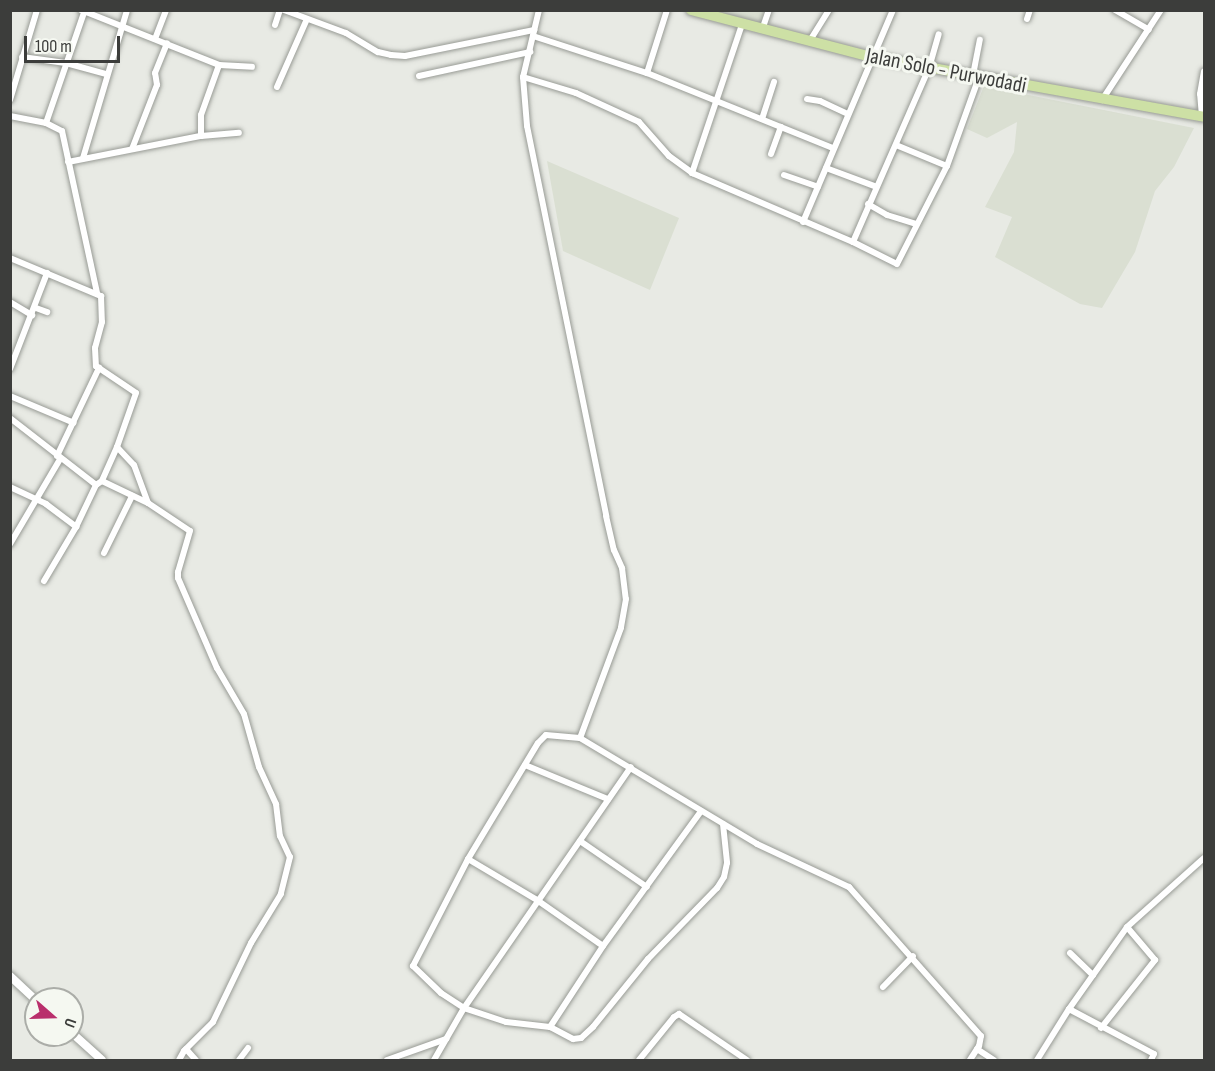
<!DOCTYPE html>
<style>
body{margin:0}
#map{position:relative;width:1215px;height:1071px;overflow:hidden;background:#e8eae4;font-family:"Sofia Sans Condensed",sans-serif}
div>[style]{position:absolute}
.built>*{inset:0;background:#dadfd2}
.roads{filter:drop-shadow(0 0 2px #989b95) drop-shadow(0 0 2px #989b95)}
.minor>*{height:6px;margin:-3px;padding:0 3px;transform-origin:3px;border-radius:3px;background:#fff}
.tertiary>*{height:8px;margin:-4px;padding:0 4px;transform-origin:4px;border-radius:4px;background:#fff}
.primary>*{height:10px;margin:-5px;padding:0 5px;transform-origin:5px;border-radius:5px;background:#cde0a5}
span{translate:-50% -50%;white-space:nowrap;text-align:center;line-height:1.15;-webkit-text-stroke:6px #f5f8f1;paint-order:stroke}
.street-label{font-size:22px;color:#3c3d3b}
.frame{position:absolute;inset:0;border:12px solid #3c3d3b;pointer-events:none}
.north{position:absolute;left:24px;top:987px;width:60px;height:60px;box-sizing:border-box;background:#f5f8f1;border:2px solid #abada8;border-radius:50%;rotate:110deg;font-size:16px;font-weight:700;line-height:24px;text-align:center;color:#3c3d3b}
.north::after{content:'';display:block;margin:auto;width:21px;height:27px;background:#b92f6c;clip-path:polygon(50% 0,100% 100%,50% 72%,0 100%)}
.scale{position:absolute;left:24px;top:36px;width:96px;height:27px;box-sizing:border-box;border:3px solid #3c3d3b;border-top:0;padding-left:8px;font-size:18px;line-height:21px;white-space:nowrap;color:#3c3d3b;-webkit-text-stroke:4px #f5f8f1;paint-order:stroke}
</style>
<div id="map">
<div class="built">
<i style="clip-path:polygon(691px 11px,765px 11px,757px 29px)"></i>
<i style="clip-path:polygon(984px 86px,1194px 128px,1174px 167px,1155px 191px,1135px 252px,1102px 308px,1080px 304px,995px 257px,1012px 217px,985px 207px,1014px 152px,1017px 122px,987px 138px,967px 129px)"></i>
<i style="clip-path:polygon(547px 161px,679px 218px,650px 290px,563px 251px)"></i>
</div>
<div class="roads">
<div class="minor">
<i style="left:81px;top:10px;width:149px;rotate:21.7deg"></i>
<i style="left:219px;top:65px;width:33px;rotate:3deg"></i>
<i style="left:284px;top:10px;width:66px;rotate:20.4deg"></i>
<i style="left:346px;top:33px;width:37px;rotate:31deg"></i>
<i style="left:378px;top:52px;width:13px;rotate:13deg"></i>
<i style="left:391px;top:55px;width:14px;rotate:4deg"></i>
<i style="left:405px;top:56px;width:132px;rotate:-11.4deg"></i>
<i style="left:539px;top:10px;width:69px;rotate:103.4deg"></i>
<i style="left:523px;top:77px;width:49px;rotate:85.3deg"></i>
<i style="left:527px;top:126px;width:398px;rotate:78.5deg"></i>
<i style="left:606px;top:516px;width:35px;rotate:77deg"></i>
<i style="left:614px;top:550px;width:20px;rotate:66deg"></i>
<i style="left:622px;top:568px;width:31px;rotate:83deg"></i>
<i style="left:626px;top:599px;width:29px;rotate:100deg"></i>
<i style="left:621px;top:628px;width:117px;rotate:110.4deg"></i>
<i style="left:1115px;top:10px;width:39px;rotate:30deg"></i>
<i style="left:1027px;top:19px;width:9px;rotate:-72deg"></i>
<i style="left:275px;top:25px;width:16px;rotate:-72deg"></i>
<i style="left:762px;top:30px;width:21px;rotate:-71deg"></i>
<i style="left:533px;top:36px;width:120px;rotate:18deg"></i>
<i style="left:647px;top:73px;width:201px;rotate:22deg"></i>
<i style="left:155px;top:39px;width:31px;rotate:-69deg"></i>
<i style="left:809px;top:42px;width:38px;rotate:-58deg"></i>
<i style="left:22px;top:57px;width:44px;rotate:7.8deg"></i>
<i style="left:66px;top:63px;width:41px;rotate:15.4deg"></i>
<i style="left:647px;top:73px;width:66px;rotate:-72.4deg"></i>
<i style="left:973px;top:75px;width:36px;rotate:-79deg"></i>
<i style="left:419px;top:76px;width:114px;rotate:-12.2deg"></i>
<i style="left:523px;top:77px;width:55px;rotate:16.8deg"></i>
<i style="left:576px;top:93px;width:69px;rotate:24.7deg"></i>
<i style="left:639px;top:122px;width:45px;rotate:48.6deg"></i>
<i style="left:669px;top:156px;width:29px;rotate:36deg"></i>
<i style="left:692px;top:173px;width:175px;rotate:23.2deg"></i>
<i style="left:853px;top:242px;width:49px;rotate:26.6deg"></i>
<i style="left:897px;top:264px;width:110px;rotate:-63deg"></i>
<i style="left:947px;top:166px;width:95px;rotate:-70.2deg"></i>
<i style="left:277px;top:87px;width:74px;rotate:-66.2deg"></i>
<i style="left:807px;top:99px;width:13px;rotate:9deg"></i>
<i style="left:820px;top:101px;width:31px;rotate:25deg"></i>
<i style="left:10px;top:100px;width:94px;rotate:-73.3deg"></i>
<i style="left:1102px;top:100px;width:108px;rotate:-56.8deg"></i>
<i style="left:10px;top:116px;width:37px;rotate:11deg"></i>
<i style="left:46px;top:123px;width:18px;rotate:27deg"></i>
<i style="left:62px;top:131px;width:166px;rotate:77.8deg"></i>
<i style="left:1202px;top:116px;width:22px;rotate:-95deg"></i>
<i style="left:1200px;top:94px;width:23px;rotate:-80deg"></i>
<i style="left:762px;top:119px;width:39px;rotate:-72deg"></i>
<i style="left:46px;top:123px;width:120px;rotate:-71deg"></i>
<i style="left:201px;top:136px;width:21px;rotate:-90deg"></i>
<i style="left:201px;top:115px;width:53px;rotate:-70.2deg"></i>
<i style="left:896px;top:145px;width:55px;rotate:22.4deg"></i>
<i style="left:132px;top:149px;width:69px;rotate:-68.7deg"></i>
<i style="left:157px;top:85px;width:12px;rotate:-99deg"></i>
<i style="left:155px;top:73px;width:32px;rotate:-68deg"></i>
<i style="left:771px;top:154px;width:29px;rotate:-70deg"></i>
<i style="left:83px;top:158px;width:154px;rotate:-73.4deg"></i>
<i style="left:68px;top:162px;width:136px;rotate:-11.1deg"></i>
<i style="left:201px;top:136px;width:38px;rotate:-5deg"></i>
<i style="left:826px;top:168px;width:54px;rotate:20.4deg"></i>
<i style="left:692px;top:173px;width:157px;rotate:-71.4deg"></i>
<i style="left:784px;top:175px;width:36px;rotate:19deg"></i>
<i style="left:868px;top:204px;width:22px;rotate:30deg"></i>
<i style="left:887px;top:215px;width:31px;rotate:17deg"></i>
<i style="left:803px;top:222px;width:230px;rotate:-67deg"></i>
<i style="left:853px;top:242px;width:190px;rotate:-66.4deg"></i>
<i style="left:929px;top:68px;width:35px;rotate:-74deg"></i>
<i style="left:10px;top:258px;width:99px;rotate:22.7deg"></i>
<i style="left:101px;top:296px;width:26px;rotate:88deg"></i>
<i style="left:102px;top:322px;width:27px;rotate:105deg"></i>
<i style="left:95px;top:348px;width:18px;rotate:87deg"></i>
<i style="left:96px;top:366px;width:48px;rotate:34deg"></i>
<i style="left:136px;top:393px;width:57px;rotate:109.4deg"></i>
<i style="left:117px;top:447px;width:37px;rotate:114deg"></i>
<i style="left:10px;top:302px;width:26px;rotate:31deg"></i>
<i style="left:36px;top:308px;width:12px;rotate:20deg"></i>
<i style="left:10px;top:369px;width:103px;rotate:-68.9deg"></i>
<i style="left:10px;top:396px;width:69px;rotate:22.9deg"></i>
<i style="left:10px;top:418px;width:109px;rotate:37.9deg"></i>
<i style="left:117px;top:447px;width:25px;rotate:47deg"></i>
<i style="left:134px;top:465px;width:40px;rotate:69.8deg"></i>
<i style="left:57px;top:456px;width:98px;rotate:-64.5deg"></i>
<i style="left:10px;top:487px;width:40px;rotate:25deg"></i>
<i style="left:46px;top:504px;width:38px;rotate:37deg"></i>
<i style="left:10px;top:544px;width:99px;rotate:-59.5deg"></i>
<i style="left:104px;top:553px;width:64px;rotate:-63.8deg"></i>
<i style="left:44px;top:581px;width:63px;rotate:-59.3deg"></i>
<i style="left:76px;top:527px;width:47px;rotate:-64.5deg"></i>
<i style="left:96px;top:485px;width:7px;rotate:-34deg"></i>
<i style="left:102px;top:481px;width:51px;rotate:25.6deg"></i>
<i style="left:148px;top:503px;width:50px;rotate:33.7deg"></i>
<i style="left:190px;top:531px;width:43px;rotate:106.3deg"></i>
<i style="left:178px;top:572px;width:6px;rotate:90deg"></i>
<i style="left:178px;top:578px;width:98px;rotate:66.6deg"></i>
<i style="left:217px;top:668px;width:53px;rotate:59.6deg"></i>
<i style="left:244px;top:714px;width:55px;rotate:74.2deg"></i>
<i style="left:259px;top:767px;width:41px;rotate:65.3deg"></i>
<i style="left:276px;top:804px;width:32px;rotate:83deg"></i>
<i style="left:280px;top:836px;width:23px;rotate:65deg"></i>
<i style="left:290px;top:857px;width:38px;rotate:104deg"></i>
<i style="left:281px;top:894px;width:57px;rotate:121.5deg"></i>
<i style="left:251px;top:943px;width:88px;rotate:115.7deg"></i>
<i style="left:213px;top:1022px;width:41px;rotate:135deg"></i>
<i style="left:184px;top:1051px;width:10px;rotate:119deg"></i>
<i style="left:525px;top:765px;width:90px;rotate:22.3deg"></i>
<i style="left:723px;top:824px;width:39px;rotate:84deg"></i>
<i style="left:727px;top:863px;width:14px;rotate:102deg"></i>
<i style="left:724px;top:877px;width:13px;rotate:122deg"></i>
<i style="left:717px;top:888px;width:99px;rotate:134.2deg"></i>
<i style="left:648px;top:959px;width:87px;rotate:129deg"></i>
<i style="left:593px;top:1027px;width:16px;rotate:137deg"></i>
<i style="left:581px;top:1038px;width:8px;rotate:173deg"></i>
<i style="left:573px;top:1039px;width:26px;rotate:-152deg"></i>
<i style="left:550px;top:1027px;width:44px;rotate:-173.5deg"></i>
<i style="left:506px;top:1022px;width:44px;rotate:-161.6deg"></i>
<i style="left:464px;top:1008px;width:27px;rotate:-147deg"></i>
<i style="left:441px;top:993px;width:39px;rotate:-136deg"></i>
<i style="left:413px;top:966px;width:120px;rotate:-62.8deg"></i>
<i style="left:468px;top:859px;width:135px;rotate:-58.9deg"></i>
<i style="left:538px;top:743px;width:11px;rotate:-45deg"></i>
<i style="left:546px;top:735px;width:34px;rotate:5deg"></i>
<i style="left:580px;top:738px;width:206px;rotate:30.9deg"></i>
<i style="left:757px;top:844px;width:102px;rotate:25.1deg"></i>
<i style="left:849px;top:887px;width:199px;rotate:48.5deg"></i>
<i style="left:981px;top:1036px;width:10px;rotate:101deg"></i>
<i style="left:979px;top:1046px;width:17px;rotate:123deg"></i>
<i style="left:580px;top:841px;width:81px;rotate:34.5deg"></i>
<i style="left:468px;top:859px;width:80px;rotate:30.7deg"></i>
<i style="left:537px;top:900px;width:80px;rotate:34.9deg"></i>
<i style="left:1070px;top:953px;width:32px;rotate:44deg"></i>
<i style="left:883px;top:987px;width:43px;rotate:-45.9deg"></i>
<i style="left:1069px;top:1009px;width:96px;rotate:27.9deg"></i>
<i style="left:1154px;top:1054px;width:7px;rotate:117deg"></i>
<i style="left:550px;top:1027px;width:97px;rotate:-56.8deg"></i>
<i style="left:603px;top:946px;width:167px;rotate:-54deg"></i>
<i style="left:1101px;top:1028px;width:87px;rotate:-51.5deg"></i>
<i style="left:1155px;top:960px;width:43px;rotate:-130.3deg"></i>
<i style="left:186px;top:1049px;width:15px;rotate:48deg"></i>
<i style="left:977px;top:1049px;width:20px;rotate:33deg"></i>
<i style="left:239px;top:1060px;width:15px;rotate:-53deg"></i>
<i style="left:387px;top:1060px;width:63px;rotate:-19.6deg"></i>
<i style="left:434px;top:1060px;width:60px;rotate:-60deg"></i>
<i style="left:464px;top:1008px;width:293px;rotate:-55.3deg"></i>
<i style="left:639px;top:1060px;width:55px;rotate:-50.9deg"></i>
<i style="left:674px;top:1017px;width:6px;rotate:-31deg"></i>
<i style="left:679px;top:1014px;width:82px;rotate:34.1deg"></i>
<i style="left:1037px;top:1060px;width:60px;rotate:-57.9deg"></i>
<i style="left:1069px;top:1009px;width:100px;rotate:-54.7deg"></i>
<i style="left:1127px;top:927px;width:103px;rotate:-41.9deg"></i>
</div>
<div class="tertiary">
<i style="left:10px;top:976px;width:35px;rotate:43deg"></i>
<i style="left:72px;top:1033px;width:40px;rotate:42deg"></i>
</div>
<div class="primary">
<i style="left:691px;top:10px;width:187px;rotate:14.6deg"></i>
<i style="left:872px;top:57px;width:337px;rotate:10.2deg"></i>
</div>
</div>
<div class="street-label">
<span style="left:946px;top:71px;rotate:11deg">Jalan Solo - Purwodadi</span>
</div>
<div class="frame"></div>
<div class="north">U</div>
<div class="scale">100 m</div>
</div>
